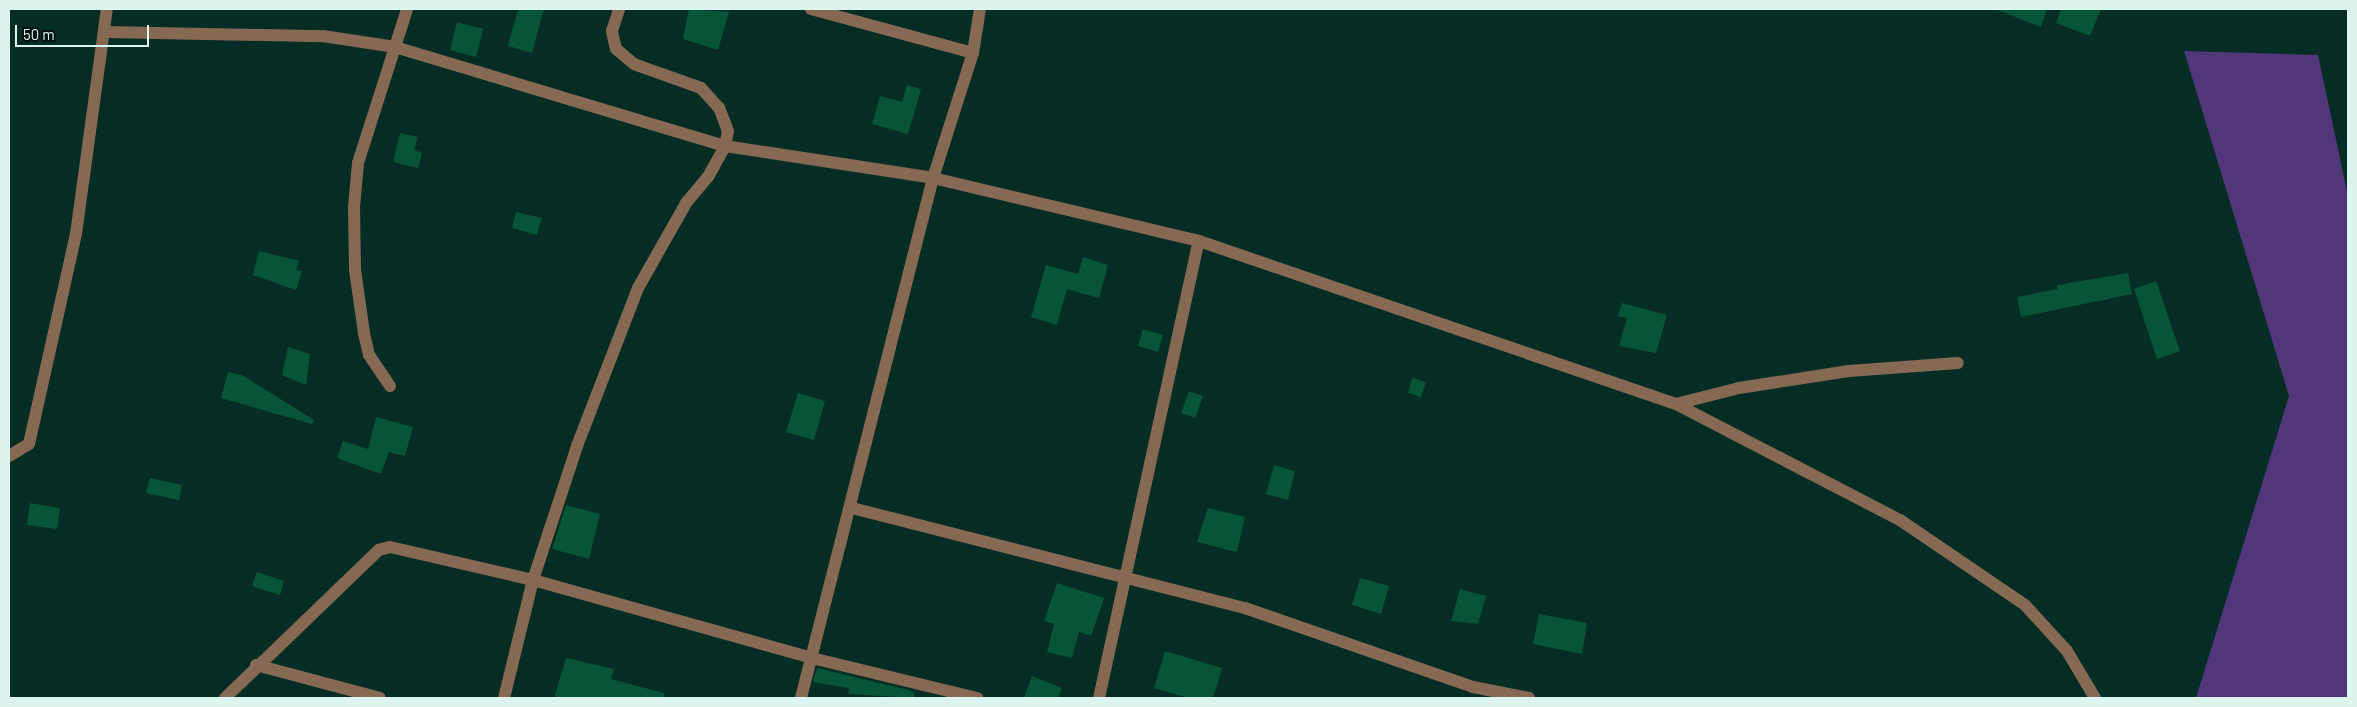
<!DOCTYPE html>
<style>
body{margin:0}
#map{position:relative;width:2357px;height:707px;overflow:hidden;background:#062c26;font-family:Barlow,sans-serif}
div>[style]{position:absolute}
.water>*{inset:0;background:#513679}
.building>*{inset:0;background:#055536}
.minor>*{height:12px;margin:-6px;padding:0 6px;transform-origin:6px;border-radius:6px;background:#866953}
.tertiary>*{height:12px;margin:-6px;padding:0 6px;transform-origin:6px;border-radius:6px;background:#866953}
span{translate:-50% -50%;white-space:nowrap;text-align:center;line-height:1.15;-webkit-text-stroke:4.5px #02120f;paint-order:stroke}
.frame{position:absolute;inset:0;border:10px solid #ddf5ef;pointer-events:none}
.scale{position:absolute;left:15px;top:25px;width:134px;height:22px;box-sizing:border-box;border:2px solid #ddf5ef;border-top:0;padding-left:6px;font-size:15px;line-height:18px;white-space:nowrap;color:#ddf5ef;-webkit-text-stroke:4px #02120f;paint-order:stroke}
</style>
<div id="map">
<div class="water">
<i style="clip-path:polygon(2184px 51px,2318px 55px,2348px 196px,2348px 698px,2196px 698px,2289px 396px)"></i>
</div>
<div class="building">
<i style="clip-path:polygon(518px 9px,544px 9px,532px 53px,508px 46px)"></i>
<i style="clip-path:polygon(689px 9px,729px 12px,718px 50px,683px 39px)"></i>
<i style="clip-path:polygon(1995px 9px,2047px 9px,2041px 27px)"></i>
<i style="clip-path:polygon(2061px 9px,2101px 9px,2090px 36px,2056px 23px)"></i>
<i style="clip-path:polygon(457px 22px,483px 29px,476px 57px,450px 50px)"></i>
<i style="clip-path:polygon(907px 85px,921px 89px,908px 134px,872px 124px,880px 96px,902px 102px)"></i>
<i style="clip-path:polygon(400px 133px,418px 137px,414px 150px,422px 153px,418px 168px,393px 162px)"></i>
<i style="clip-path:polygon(516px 212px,542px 218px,537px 235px,512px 228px)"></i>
<i style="clip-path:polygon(259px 251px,299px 261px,296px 270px,302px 271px,296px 290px,253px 275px)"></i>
<i style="clip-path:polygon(1083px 257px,1108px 265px,1099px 298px,1067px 289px,1057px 325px,1031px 317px,1046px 265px,1078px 274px)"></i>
<i style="clip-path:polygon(2128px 273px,2132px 294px,2021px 317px,2017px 297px,2058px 289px,2057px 285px)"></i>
<i style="clip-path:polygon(2156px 281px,2180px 351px,2157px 359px,2134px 289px)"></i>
<i style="clip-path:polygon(1622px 303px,1667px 315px,1656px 353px,1619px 346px,1627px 318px,1618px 316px)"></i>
<i style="clip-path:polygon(1143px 329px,1163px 335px,1158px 352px,1138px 346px)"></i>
<i style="clip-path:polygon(288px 347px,310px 354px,306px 385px,282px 375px)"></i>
<i style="clip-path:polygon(228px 372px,242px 375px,314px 420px,312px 424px,221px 398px)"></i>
<i style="clip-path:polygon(1412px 378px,1426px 382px,1421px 397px,1408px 393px)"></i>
<i style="clip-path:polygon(1189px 391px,1203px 396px,1195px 418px,1181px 413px)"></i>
<i style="clip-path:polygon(798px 393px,825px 401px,814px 440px,786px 432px)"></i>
<i style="clip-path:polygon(376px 417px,413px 427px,405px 456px,389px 452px,381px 474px,337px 458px,343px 441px,368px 449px)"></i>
<i style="clip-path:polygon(1274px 465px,1295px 471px,1288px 500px,1266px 494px)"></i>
<i style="clip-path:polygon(150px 478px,182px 485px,179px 500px,146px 493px)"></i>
<i style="clip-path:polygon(30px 503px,60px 508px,57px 529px,27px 525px)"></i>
<i style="clip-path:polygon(566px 505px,600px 514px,589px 559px,552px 549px)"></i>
<i style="clip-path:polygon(1208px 508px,1245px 517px,1237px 552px,1197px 542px)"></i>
<i style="clip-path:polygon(257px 572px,284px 581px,280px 595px,252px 586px)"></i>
<i style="clip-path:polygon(1360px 578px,1389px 586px,1381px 614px,1352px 605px)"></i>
<i style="clip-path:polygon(1057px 583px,1104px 598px,1091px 636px,1079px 632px,1072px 658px,1047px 652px,1054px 624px,1044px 621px)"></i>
<i style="clip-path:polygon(1460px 589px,1486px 596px,1478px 624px,1451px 621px)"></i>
<i style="clip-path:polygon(1539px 614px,1587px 623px,1582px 654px,1533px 644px)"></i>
<i style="clip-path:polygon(1165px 651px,1222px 668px,1213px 698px,1188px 698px,1154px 688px)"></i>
<i style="clip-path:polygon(566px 658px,614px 669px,611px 679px,664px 693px,664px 698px,554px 698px)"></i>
<i style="clip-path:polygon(817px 668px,909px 690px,914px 693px,914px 698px,848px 694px,849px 688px,813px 682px)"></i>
<i style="clip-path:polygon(1032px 676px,1062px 688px,1058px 698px,1024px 698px)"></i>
</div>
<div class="minor">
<i style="left:811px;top:9px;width:168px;rotate:15.2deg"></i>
<i style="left:105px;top:32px;width:218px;rotate:1.1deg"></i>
<i style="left:323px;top:36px;width:73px;rotate:8.7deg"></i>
<i style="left:395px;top:47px;width:345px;rotate:16.7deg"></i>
<i style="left:725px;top:146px;width:210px;rotate:8.7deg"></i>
<i style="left:933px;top:178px;width:273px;rotate:13.3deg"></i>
<i style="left:1199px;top:241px;width:504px;rotate:18.87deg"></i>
<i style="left:1676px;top:404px;width:65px;rotate:-14.3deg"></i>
<i style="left:1739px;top:388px;width:111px;rotate:-8.8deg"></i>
<i style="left:1849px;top:371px;width:109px;rotate:-4.2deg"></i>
<i style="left:390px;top:386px;width:37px;rotate:-124deg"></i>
<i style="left:369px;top:355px;width:23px;rotate:-103deg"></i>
<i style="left:364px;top:333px;width:64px;rotate:-98.1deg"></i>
<i style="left:355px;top:270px;width:63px;rotate:-90.9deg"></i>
<i style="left:354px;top:207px;width:44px;rotate:-84.8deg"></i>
<i style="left:358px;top:163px;width:162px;rotate:-72.3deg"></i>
<i style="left:1676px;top:404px;width:252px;rotate:27.4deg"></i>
<i style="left:1900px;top:520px;width:151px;rotate:34.2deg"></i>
<i style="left:2025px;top:605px;width:62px;rotate:47.6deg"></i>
<i style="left:2067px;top:651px;width:55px;rotate:59.2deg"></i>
<i style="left:9px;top:456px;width:23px;rotate:-31deg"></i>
<i style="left:29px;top:444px;width:215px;rotate:-77.4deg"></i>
<i style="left:76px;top:234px;width:227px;rotate:-82.2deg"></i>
<i style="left:852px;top:508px;width:406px;rotate:14.3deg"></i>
<i style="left:1245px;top:608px;width:241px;rotate:19.1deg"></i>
<i style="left:1473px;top:687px;width:57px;rotate:11.1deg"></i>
<i style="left:256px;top:665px;width:128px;rotate:14.9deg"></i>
<i style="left:225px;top:698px;width:214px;rotate:-43.9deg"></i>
<i style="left:379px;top:550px;width:11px;rotate:-15deg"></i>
<i style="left:390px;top:547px;width:147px;rotate:13deg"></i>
<i style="left:533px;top:580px;width:290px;rotate:15.6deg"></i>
<i style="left:812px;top:658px;width:170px;rotate:13.6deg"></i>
<i style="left:504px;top:698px;width:122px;rotate:-76.2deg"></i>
<i style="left:533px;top:580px;width:141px;rotate:-71.8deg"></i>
<i style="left:577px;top:446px;width:169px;rotate:-68.9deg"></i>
<i style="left:638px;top:288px;width:98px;rotate:-60.5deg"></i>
<i style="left:686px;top:203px;width:34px;rotate:-50deg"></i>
<i style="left:708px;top:177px;width:35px;rotate:-61deg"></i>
<i style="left:725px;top:146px;width:15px;rotate:-79deg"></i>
<i style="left:728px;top:131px;width:25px;rotate:-111deg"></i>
<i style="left:719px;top:108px;width:27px;rotate:-132deg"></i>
<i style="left:701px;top:88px;width:71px;rotate:-160.3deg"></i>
<i style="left:634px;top:64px;width:23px;rotate:-140deg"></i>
<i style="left:616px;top:49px;width:18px;rotate:-103deg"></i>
<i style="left:612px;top:31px;width:23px;rotate:-72deg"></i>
<i style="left:1099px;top:698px;width:468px;rotate:-77.7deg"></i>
</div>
<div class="tertiary">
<i style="left:801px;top:698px;width:536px;rotate:-75.76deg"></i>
<i style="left:933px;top:178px;width:131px;rotate:-72.3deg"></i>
<i style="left:973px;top:53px;width:45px;rotate:-81deg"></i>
</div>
<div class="frame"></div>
<div class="scale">50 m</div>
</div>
